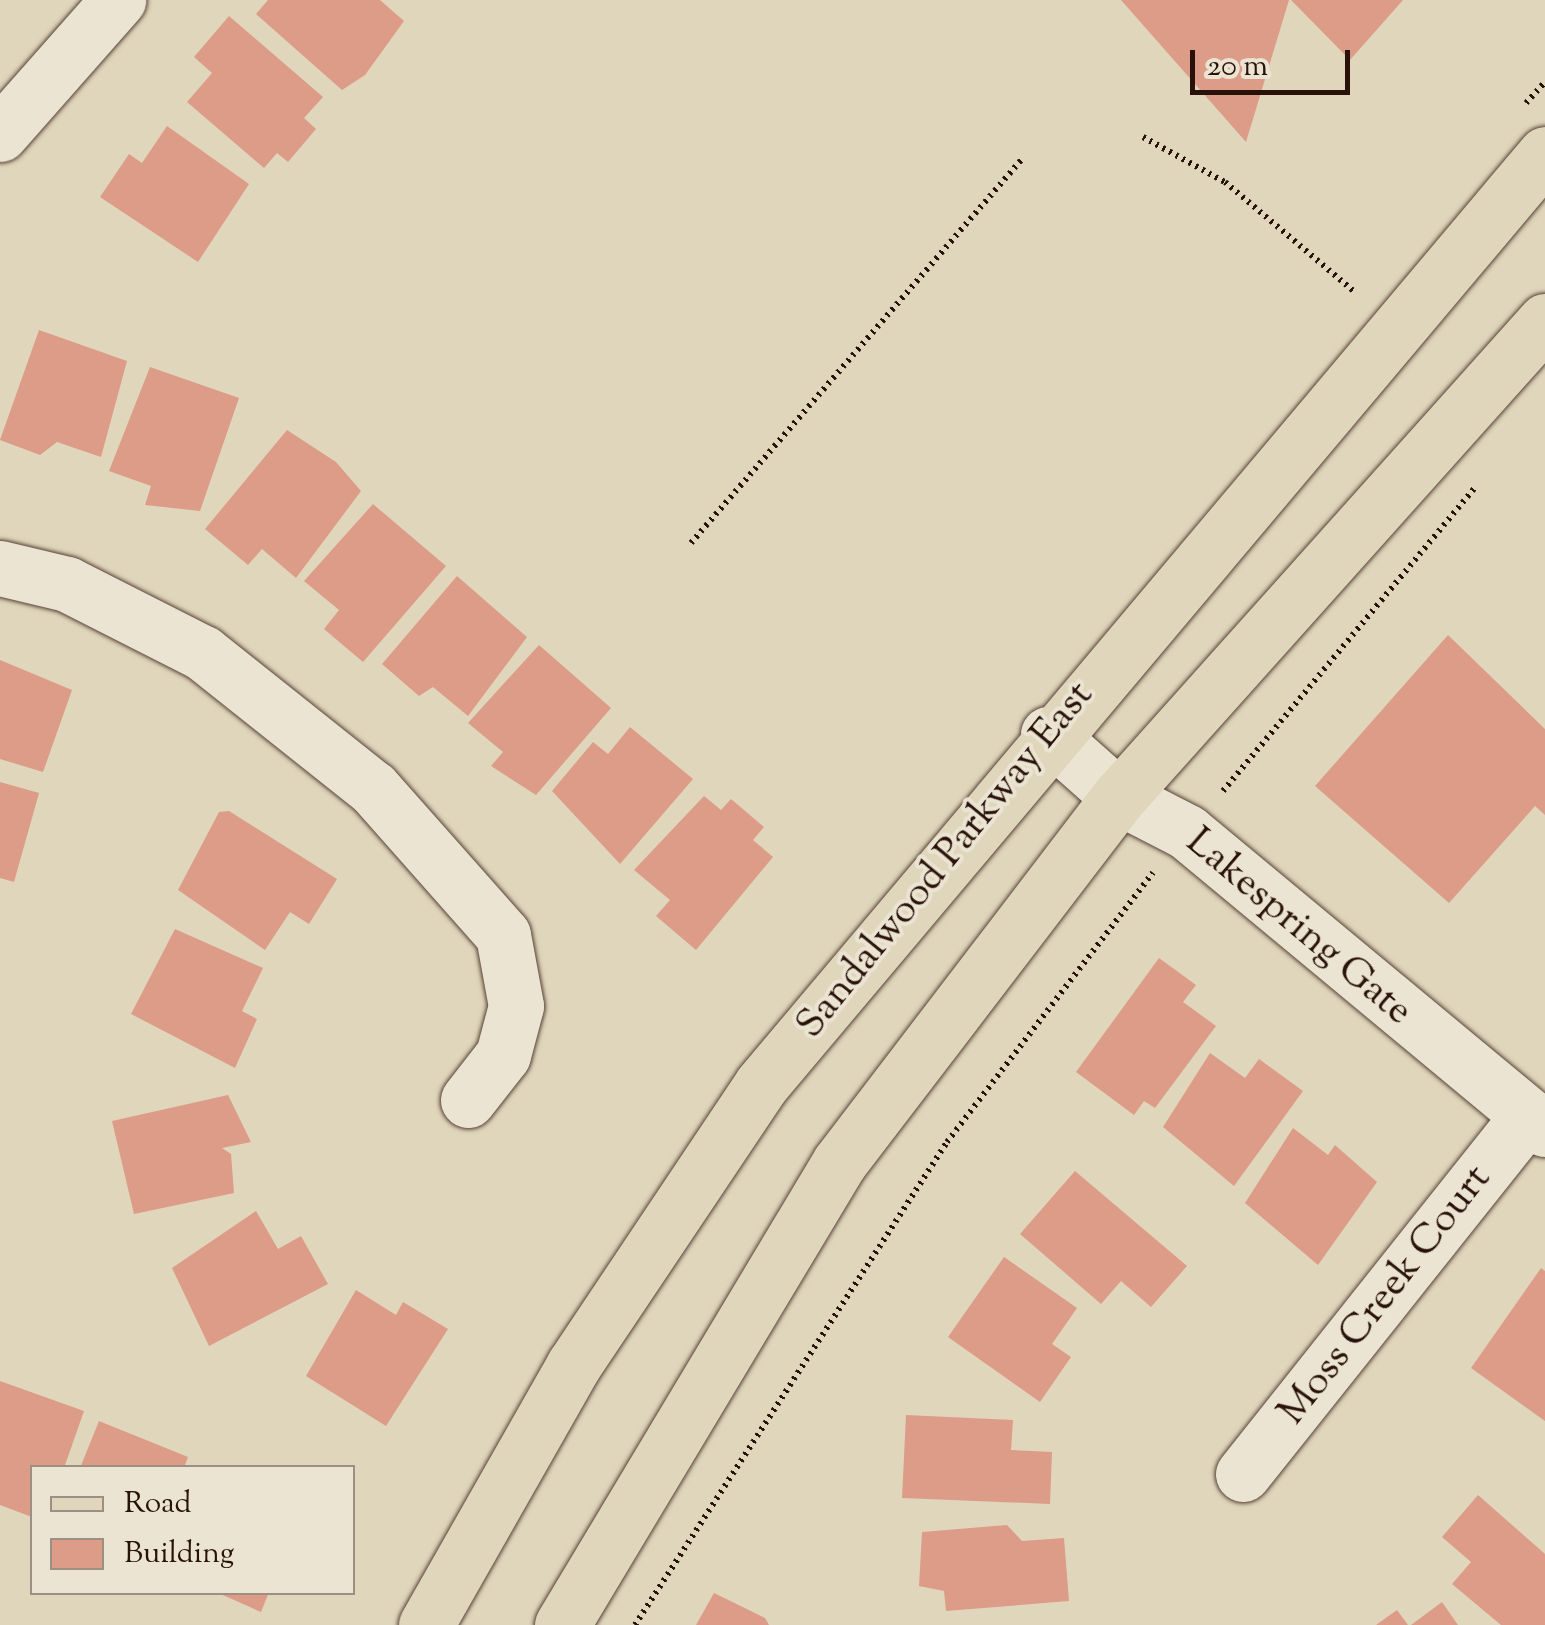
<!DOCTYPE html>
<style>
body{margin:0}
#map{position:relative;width:1545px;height:1625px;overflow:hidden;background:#e0d6bc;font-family:"Sorts Mill Goudy",serif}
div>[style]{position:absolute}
.building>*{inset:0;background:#dc9c87}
.path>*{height:6px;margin-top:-3px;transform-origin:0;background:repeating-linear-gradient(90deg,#29120a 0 2.5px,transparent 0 7.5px)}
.roads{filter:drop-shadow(0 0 2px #574336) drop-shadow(0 0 2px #574336)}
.minor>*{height:55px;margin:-27.5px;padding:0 27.5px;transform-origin:27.5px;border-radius:27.5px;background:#ebe4d3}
.major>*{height:55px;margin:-27.5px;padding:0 27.5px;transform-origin:27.5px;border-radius:27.5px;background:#e0d6bc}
span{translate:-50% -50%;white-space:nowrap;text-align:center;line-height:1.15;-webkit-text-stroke:8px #ebe4d3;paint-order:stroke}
.street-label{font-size:40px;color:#29120a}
.legend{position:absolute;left:30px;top:1465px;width:325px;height:130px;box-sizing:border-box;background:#ebe4d3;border:2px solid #9d9083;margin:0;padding:12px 18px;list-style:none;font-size:30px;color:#29120a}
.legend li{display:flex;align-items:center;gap:20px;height:50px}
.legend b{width:50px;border:2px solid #9d9083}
.scale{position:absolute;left:1190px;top:50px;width:160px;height:45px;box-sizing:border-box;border:5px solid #29120a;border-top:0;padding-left:12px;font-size:30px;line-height:35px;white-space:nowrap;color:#29120a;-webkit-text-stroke:8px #ebe4d3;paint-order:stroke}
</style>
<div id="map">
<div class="building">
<i style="clip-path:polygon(268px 0,380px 0,404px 21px,365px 75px,342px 90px,256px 14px)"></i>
<i style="clip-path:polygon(1121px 0,1289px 0,1246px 142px)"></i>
<i style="clip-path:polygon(1291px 0,1403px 0,1350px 60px)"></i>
<i style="clip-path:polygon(229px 16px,323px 97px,304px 118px,316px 129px,288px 162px,277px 153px,264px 168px,187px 102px,212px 73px,194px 57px)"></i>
<i style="clip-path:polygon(167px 126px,249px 184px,198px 262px,100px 197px,129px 154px,142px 163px)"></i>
<i style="clip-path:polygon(39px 330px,127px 361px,101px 457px,57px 442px,40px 455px,0 440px)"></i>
<i style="clip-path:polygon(150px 367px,239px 398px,200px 511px,145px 505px,151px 486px,109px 471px)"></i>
<i style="clip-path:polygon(287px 430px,336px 462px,361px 491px,296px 578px,262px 549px,248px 565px,205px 529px)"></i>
<i style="clip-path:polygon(373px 504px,446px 566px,363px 662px,324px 629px,339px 610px,304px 581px)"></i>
<i style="clip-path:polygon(457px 576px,527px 637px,468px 716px,433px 687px,419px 696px,382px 664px)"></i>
<i style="clip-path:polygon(1448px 635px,1545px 729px,1545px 815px,1535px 806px,1449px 903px,1315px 786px)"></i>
<i style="clip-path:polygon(539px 645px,611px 708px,536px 795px,491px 766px,503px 752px,468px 723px)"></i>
<i style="clip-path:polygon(0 660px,72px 690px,43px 772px,0 759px)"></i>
<i style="clip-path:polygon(630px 727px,693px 779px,620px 864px,552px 791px,593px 742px,608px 754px)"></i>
<i style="clip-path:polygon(0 782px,39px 793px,14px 882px,0 878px)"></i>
<i style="clip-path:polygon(704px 796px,721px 810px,731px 799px,764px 827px,753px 840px,773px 857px,696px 950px,656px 916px,670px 900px,634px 870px)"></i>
<i style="clip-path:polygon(229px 811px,337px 879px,309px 924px,290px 912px,265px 950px,178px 890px,219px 812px)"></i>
<i style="clip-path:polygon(175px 929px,263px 968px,242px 1011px,257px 1019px,235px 1068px,131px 1014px)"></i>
<i style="clip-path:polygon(1159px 958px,1196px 985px,1183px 1002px,1216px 1026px,1155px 1108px,1144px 1101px,1134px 1115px,1076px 1072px)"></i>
<i style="clip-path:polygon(1210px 1053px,1245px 1078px,1259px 1059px,1303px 1091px,1234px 1186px,1163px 1127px)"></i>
<i style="clip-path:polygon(228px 1095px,251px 1142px,222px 1148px,231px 1154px,234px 1193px,134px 1214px,112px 1121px)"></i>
<i style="clip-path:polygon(1293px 1128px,1328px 1155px,1335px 1145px,1377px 1182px,1318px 1265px,1245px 1203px)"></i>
<i style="clip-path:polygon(1075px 1171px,1187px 1266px,1151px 1307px,1121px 1281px,1101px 1304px,1020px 1234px)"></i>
<i style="clip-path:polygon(256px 1211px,278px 1249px,301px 1236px,328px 1284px,209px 1346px,172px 1268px)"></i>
<i style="clip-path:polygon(1004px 1257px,1077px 1308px,1052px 1344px,1071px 1357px,1040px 1402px,948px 1337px)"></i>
<i style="clip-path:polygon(1541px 1268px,1545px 1271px,1545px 1421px,1471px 1368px)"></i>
<i style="clip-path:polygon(356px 1290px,396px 1315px,403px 1302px,448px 1329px,386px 1426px,306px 1376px)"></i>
<i style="clip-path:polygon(0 1381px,84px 1411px,64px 1468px,32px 1468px,32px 1517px,0 1505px)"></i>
<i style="clip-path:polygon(906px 1415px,1013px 1420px,1011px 1450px,1052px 1452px,1050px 1504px,902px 1498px)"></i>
<i style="clip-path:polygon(99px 1421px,188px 1457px,184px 1468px,80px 1468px)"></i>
<i style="clip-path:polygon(1478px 1495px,1545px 1554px,1545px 1625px,1501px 1625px,1452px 1584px,1471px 1562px,1442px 1537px)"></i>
<i style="clip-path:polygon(1007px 1525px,1022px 1541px,1064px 1538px,1069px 1601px,946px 1611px,944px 1591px,919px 1586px,922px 1532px)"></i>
<i style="clip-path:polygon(216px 1592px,269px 1592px,261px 1612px)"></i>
<i style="clip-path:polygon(714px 1593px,765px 1618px,769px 1625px,696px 1625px)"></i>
<i style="clip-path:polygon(1442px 1602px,1458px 1625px,1411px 1625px)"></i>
<i style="clip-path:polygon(1397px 1610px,1408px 1625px,1376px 1625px)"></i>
</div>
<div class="path">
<i style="left:1526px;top:103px;width:28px;rotate:-48deg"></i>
<i style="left:1143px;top:137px;width:94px;rotate:28.8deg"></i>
<i style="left:1225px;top:182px;width:172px;rotate:40.3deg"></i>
<i style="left:691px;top:543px;width:507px;rotate:-49.24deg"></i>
<i style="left:1223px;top:791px;width:393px;rotate:-50.3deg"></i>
<i style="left:635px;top:1625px;width:575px;rotate:-57.14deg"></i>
<i style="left:947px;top:1142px;width:339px;rotate:-52.6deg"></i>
</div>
<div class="roads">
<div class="minor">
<i style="left:0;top:134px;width:179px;rotate:-48.6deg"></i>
<i style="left:0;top:568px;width:69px;rotate:13.4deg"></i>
<i style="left:67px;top:584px;width:153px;rotate:26.9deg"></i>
<i style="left:203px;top:653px;width:217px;rotate:38.5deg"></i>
<i style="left:373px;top:788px;width:196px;rotate:48.5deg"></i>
<i style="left:503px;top:935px;width:72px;rotate:79.6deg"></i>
<i style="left:516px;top:1006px;width:51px;rotate:104.9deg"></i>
<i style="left:503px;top:1055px;width:57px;rotate:127.9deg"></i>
<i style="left:1048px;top:734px;width:95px;rotate:41.6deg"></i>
<i style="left:1119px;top:797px;width:76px;rotate:27.2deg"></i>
<i style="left:1187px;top:832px;width:465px;rotate:39.7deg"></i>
<i style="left:1243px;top:1474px;width:458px;rotate:-51.5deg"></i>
</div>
<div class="major">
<i style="left:426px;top:1625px;width:298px;rotate:-60.4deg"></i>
<i style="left:573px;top:1366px;width:338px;rotate:-56.2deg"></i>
<i style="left:761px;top:1085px;width:1217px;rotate:-49.9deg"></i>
<i style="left:562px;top:1625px;width:539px;rotate:-59.05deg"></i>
<i style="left:839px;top:1163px;width:461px;rotate:-52.6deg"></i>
<i style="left:1119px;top:797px;width:639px;rotate:-48.17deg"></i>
</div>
</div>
<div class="street-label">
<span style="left:946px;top:861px;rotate:-51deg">Sandalwood Parkway East</span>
<span style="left:1298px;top:928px;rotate:40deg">Lakespring Gate</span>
<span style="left:1386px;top:1296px;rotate:-52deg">Moss Creek Court</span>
</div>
<ul class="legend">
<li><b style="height:12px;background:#e0d6bc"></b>Road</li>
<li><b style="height:28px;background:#dc9c87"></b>Building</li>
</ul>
<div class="scale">20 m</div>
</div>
